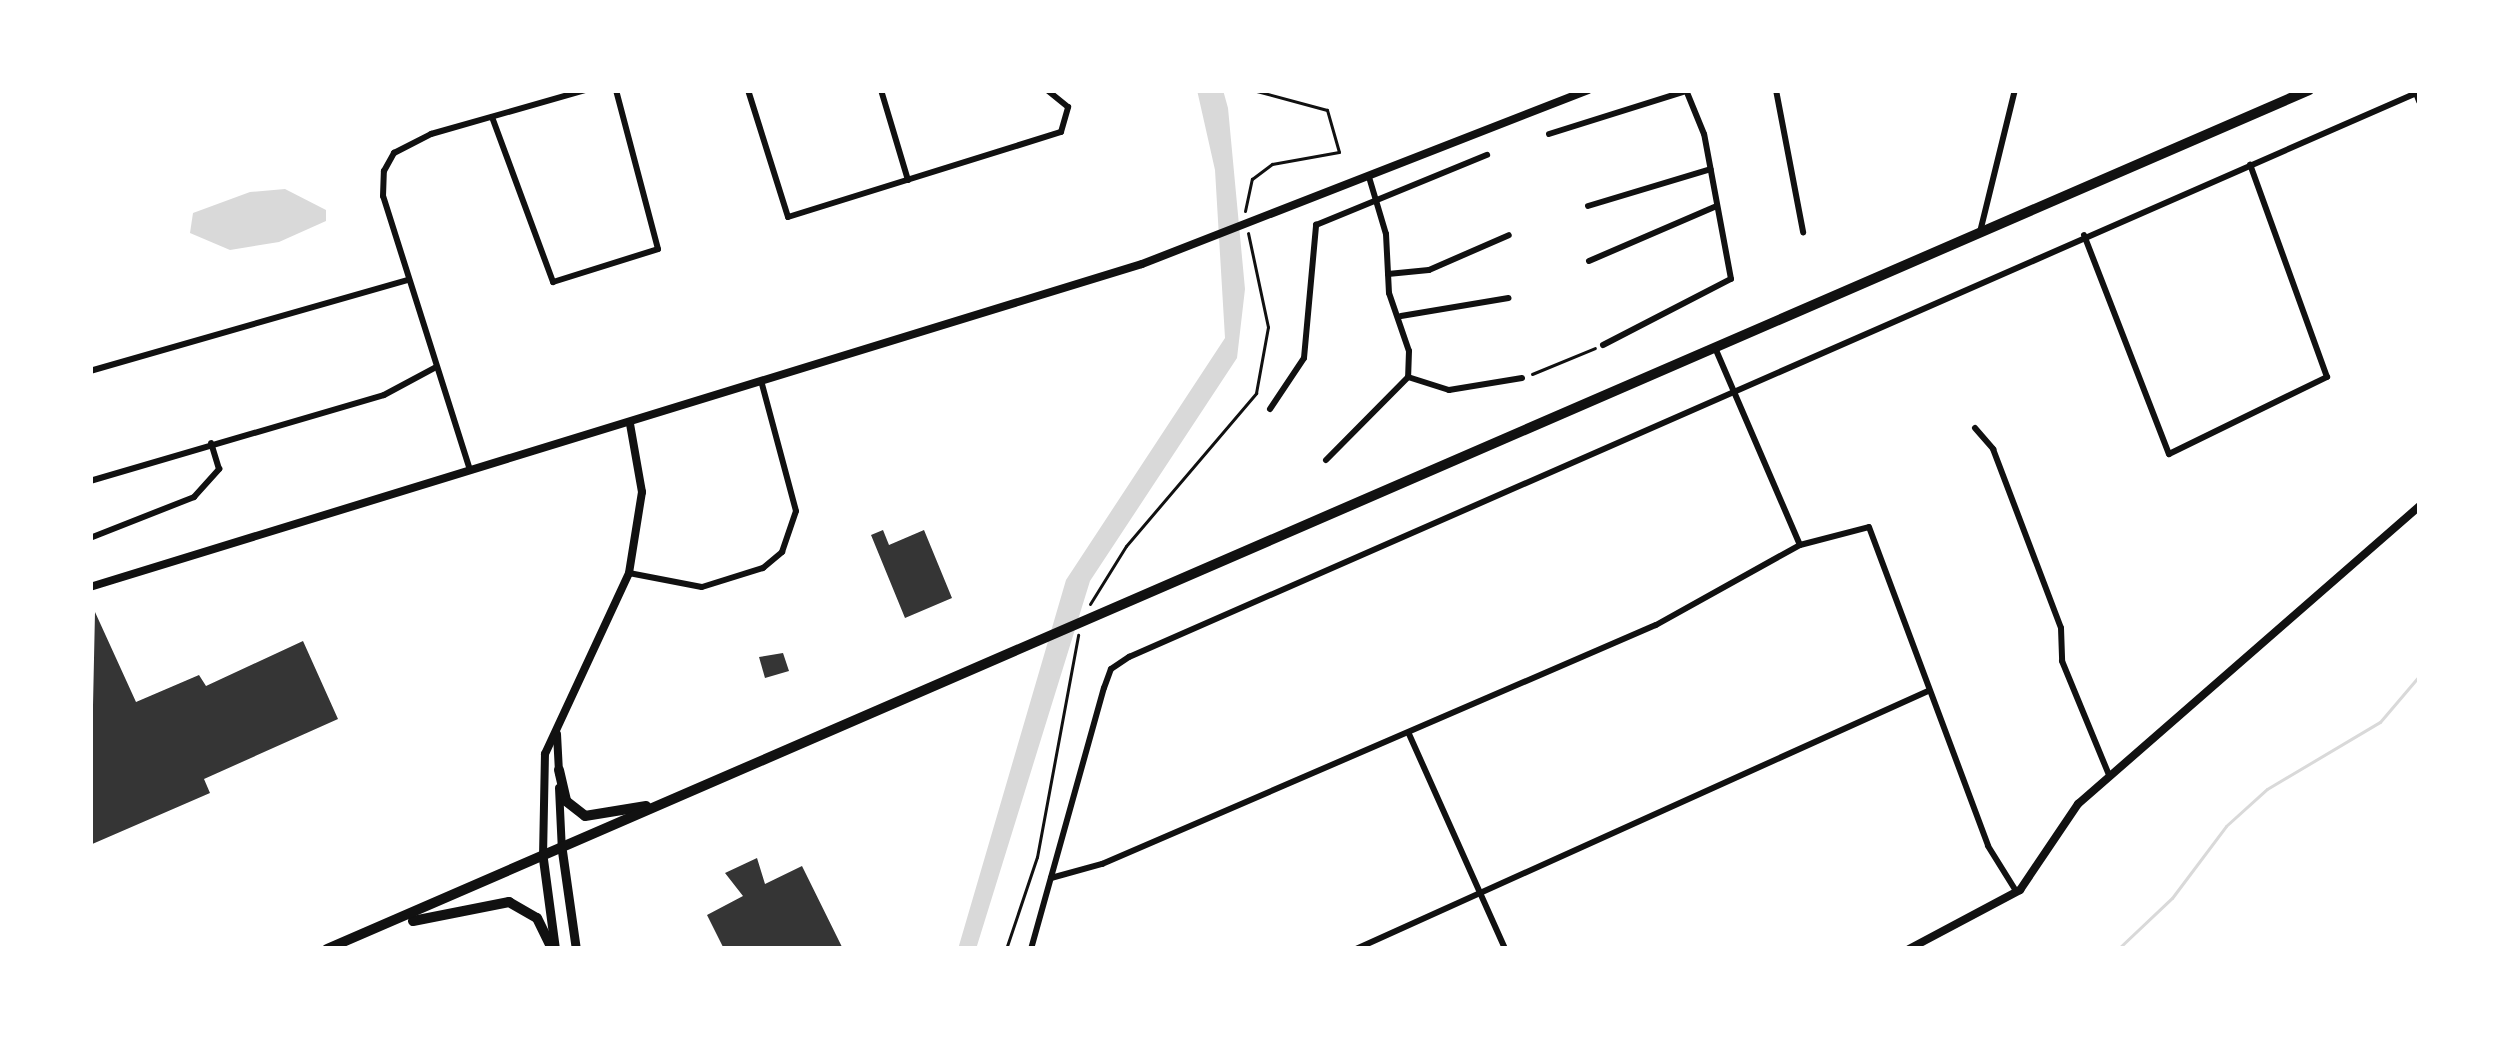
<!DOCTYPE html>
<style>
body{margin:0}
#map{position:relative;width:2510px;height:1039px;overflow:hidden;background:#fff;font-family:"Alegreya Sans",sans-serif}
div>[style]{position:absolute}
.water>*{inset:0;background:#d9d9d9}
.stream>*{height:3px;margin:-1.5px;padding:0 1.5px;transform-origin:1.5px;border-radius:1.5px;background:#d9d9d9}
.building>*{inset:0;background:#353535}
.path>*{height:3px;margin:-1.5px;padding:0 1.5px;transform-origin:1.5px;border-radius:1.5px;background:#111}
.minor>*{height:6px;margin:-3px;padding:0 3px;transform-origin:3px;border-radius:3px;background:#111}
.tertiary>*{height:8px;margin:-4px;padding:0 4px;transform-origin:4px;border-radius:4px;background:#111}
.secondary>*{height:9px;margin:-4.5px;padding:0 4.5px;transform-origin:4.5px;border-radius:4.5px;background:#111}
.primary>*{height:10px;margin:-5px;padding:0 5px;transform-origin:5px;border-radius:5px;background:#111}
span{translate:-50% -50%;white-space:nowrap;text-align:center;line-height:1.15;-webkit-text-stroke:9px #fff;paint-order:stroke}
.frame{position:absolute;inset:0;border:93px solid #fff;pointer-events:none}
</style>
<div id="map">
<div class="water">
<i style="clip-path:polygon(1197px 90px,1223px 90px,1228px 108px,1245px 289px,1237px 358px,1090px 581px,976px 949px,958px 949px,1066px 580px,1225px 338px,1215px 170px)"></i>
<i style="clip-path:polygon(285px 189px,326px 210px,326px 221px,279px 242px,230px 250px,190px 233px,193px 213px,250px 192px)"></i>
</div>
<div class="stream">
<i style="left:2118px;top:949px;width:74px;rotate:-43.4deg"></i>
<i style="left:2172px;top:898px;width:90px;rotate:-53.1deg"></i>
<i style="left:2226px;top:826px;width:55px;rotate:-42.1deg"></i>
<i style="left:2267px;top:789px;width:131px;rotate:-30.7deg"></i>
<i style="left:2380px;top:722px;width:62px;rotate:-49.6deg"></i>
</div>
<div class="building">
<i style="clip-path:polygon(883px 530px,889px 545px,924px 530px,952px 598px,905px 618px,871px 535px)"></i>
<i style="clip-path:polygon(95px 612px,136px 702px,199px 675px,206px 686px,303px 641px,338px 719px,204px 779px,210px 793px,90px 845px)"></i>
<i style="clip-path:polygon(783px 653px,789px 671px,765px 678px,759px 657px)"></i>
<i style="clip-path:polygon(757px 858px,765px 884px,802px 866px,843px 949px,724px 949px,707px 915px,743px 896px,725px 873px)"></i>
</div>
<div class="path">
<i style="left:1245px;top:211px;width:33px;rotate:-78deg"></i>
<i style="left:1252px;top:179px;width:25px;rotate:-37deg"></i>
<i style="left:1272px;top:164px;width:68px;rotate:-10.2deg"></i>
<i style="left:1339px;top:152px;width:44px;rotate:-105.9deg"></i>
<i style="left:1327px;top:110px;width:77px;rotate:-164.9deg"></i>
<i style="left:1532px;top:374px;width:68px;rotate:-22.4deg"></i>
<i style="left:1090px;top:604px;width:68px;rotate:-58.2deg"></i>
<i style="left:1126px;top:546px;width:201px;rotate:-49.6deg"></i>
<i style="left:1256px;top:393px;width:67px;rotate:-79.7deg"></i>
<i style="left:1268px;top:327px;width:96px;rotate:-102deg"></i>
<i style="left:1006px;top:949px;width:97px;rotate:-71.4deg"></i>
<i style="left:1037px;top:857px;width:226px;rotate:-79.5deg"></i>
</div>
<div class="minor">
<i style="left:748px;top:90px;width:133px;rotate:72.5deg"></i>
<i style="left:788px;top:217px;width:286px;rotate:-17.3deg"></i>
<i style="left:1061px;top:132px;width:26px;rotate:-74deg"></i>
<i style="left:1068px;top:107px;width:27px;rotate:-141deg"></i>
<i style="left:881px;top:90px;width:94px;rotate:73.3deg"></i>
<i style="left:1776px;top:90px;width:145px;rotate:79.2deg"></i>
<i style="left:492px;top:117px;width:176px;rotate:69.7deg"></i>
<i style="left:553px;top:282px;width:110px;rotate:-17.4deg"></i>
<i style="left:658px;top:249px;width:164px;rotate:-104.8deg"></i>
<i style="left:1549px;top:134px;width:144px;rotate:-17.4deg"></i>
<i style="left:1369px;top:177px;width:59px;rotate:73.4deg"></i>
<i style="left:1386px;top:234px;width:59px;rotate:87.1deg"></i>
<i style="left:1389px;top:293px;width:61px;rotate:71deg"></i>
<i style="left:1409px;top:351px;width:26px;rotate:92deg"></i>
<i style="left:1408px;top:377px;width:43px;rotate:17.6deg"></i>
<i style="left:1449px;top:390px;width:74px;rotate:-9.3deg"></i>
<i style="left:1588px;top:206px;width:128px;rotate:-16.7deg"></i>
<i style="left:1980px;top:232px;width:146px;rotate:-76.2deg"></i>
<i style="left:2084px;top:235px;width:235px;rotate:68.8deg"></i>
<i style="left:2169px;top:454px;width:176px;rotate:-26deg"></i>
<i style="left:2327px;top:377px;width:226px;rotate:-109.9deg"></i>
<i style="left:1589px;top:261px;width:139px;rotate:-23.3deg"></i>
<i style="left:1388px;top:274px;width:41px;rotate:-5.6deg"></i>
<i style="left:1429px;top:270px;width:87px;rotate:-23.6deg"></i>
<i style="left:1401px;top:316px;width:109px;rotate:-9.5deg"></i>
<i style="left:1603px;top:345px;width:144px;rotate:-27.3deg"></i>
<i style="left:1731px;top:279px;width:147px;rotate:-100.5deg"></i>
<i style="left:1704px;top:134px;width:48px;rotate:-112.2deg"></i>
<i style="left:1716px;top:350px;width:212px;rotate:66.7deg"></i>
<i style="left:90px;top:371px;width:330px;rotate:-16deg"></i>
<i style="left:1270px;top:409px;width:61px;rotate:-56.3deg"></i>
<i style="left:1304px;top:358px;width:134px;rotate:-84.8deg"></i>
<i style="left:1316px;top:225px;width:185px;rotate:-22.3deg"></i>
<i style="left:1975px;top:428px;width:28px;rotate:49deg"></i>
<i style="left:1993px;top:449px;width:191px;rotate:69.2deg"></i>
<i style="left:2061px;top:628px;width:33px;rotate:88deg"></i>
<i style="left:2062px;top:661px;width:123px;rotate:67.6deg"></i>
<i style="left:1326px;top:460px;width:117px;rotate:-45.3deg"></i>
<i style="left:470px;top:470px;width:287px;rotate:-107.6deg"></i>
<i style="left:383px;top:196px;width:25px;rotate:-88deg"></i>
<i style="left:384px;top:171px;width:21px;rotate:-61deg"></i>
<i style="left:394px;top:153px;width:42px;rotate:-27.2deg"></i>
<i style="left:431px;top:134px;width:160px;rotate:-15.9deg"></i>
<i style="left:90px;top:481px;width:306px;rotate:-16.3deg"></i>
<i style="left:384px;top:395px;width:59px;rotate:-28.3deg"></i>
<i style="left:90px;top:538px;width:112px;rotate:-21.5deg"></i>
<i style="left:194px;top:497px;width:38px;rotate:-48deg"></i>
<i style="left:219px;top:469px;width:27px;rotate:-107deg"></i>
<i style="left:629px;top:573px;width:74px;rotate:10.9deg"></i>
<i style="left:702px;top:587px;width:64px;rotate:-17.3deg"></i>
<i style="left:763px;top:568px;width:25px;rotate:-40deg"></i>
<i style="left:782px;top:552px;width:43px;rotate:-71.1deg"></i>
<i style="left:796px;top:511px;width:131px;rotate:-105deg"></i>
<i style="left:1409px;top:734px;width:235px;rotate:65.9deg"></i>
<i style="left:1051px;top:878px;width:53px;rotate:-15.4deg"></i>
<i style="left:1102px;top:864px;width:603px;rotate:-23.34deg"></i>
<i style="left:1656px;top:625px;width:165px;rotate:-29.1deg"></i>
<i style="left:1800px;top:545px;width:71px;rotate:-14.6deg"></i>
<i style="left:1869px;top:527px;width:340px;rotate:69.5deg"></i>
<i style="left:1988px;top:846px;width:53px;rotate:58.1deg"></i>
<i style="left:1031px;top:949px;width:271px;rotate:-74.4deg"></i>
<i style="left:1104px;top:688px;width:20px;rotate:-70deg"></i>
<i style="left:1111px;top:669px;width:22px;rotate:-34deg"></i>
<i style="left:1129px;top:657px;width:1405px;rotate:-23.66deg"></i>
<i style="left:1356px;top:949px;width:627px;rotate:-24.28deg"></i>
</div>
<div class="tertiary">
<i style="left:2417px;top:93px;width:9px;rotate:69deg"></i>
<i style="left:90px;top:587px;width:1100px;rotate:-17.07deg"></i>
<i style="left:1142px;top:264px;width:479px;rotate:-21.3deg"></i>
<i style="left:557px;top:734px;width:39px;rotate:87deg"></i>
<i style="left:559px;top:788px;width:63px;rotate:87.3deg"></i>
<i style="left:543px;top:857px;width:103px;rotate:-88.9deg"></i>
<i style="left:545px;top:754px;width:200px;rotate:-65.1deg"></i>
<i style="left:629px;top:573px;width:82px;rotate:-80.9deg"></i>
<i style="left:642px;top:492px;width:69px;rotate:-100deg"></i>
<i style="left:1909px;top:949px;width:126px;rotate:-28deg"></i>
<i style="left:2020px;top:890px;width:104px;rotate:-56deg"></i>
<i style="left:2078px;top:804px;width:454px;rotate:-41.1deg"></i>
</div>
<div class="secondary">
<i style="left:562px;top:851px;width:99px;rotate:81.9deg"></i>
<i style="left:543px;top:859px;width:91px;rotate:82.4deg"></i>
</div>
<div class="primary">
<i style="left:559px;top:770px;width:32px;rotate:77deg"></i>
<i style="left:566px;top:801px;width:24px;rotate:38deg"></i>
<i style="left:585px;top:816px;width:62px;rotate:-9.3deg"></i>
<i style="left:413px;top:921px;width:98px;rotate:-11.2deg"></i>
<i style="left:509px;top:902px;width:32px;rotate:30deg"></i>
<i style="left:537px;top:918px;width:34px;rotate:64deg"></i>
<i style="left:327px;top:949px;width:2160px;rotate:-23.43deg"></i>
</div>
<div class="frame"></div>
</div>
